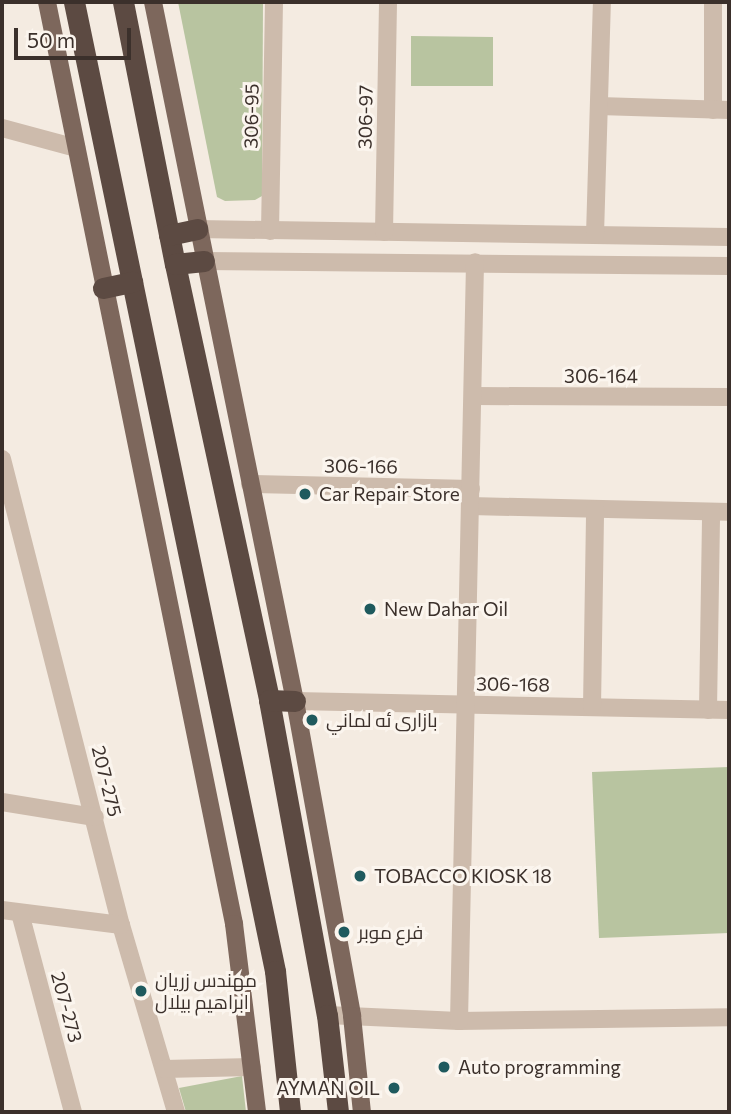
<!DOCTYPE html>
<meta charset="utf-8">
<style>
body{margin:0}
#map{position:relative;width:731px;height:1114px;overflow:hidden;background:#f4ebe1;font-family:Commissioner,Cairo,sans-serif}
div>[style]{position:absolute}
.green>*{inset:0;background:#b8c4a0}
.minor>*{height:18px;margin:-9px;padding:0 9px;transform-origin:9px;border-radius:9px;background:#cdbbac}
.major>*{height:18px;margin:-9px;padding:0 9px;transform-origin:9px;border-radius:9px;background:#7d675c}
.highway>*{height:21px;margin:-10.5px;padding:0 10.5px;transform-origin:10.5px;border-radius:10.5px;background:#5c4a42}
.dots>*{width:19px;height:19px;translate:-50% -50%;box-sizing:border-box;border:4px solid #fbf5ee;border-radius:50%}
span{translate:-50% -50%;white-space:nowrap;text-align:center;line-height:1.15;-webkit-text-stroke:6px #fbf5ee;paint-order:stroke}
.street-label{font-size:19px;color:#3b302b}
.poi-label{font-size:19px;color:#3b302b}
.left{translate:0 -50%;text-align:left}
.right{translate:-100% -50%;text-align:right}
.frame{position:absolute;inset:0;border:4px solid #3b302b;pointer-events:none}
.scale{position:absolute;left:14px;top:28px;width:117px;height:32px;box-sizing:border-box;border:4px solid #3b302b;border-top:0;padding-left:9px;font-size:21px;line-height:24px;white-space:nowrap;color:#3b302b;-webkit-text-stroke:5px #fbf5ee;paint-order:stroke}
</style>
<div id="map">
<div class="green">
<i style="clip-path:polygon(178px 2px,263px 2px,262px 196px,255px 200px,225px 201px,217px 197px)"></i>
<i style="clip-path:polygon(411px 36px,493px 37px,493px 86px,411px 86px)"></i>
<i style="clip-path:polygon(729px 767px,729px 933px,599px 938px,592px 772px)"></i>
<i style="clip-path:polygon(242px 1076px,246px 1112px,186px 1112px,179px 1088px)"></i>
</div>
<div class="minor">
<i style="left:713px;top:2px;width:108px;rotate:90deg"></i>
<i style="left:599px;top:106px;width:130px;rotate:1.8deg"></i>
<i style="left:2px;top:128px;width:77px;rotate:15.1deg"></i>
<i style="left:197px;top:229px;width:532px;rotate:0.86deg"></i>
<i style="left:270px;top:231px;width:229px;rotate:-89deg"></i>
<i style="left:384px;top:232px;width:230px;rotate:-89deg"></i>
<i style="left:595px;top:235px;width:233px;rotate:-88.3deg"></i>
<i style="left:204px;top:261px;width:525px;rotate:0.55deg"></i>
<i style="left:473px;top:396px;width:256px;rotate:0.2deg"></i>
<i style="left:2px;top:459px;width:481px;rotate:75.7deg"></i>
<i style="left:121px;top:925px;width:195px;rotate:73.6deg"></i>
<i style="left:250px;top:484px;width:221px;rotate:1.3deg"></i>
<i style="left:470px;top:506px;width:259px;rotate:1.3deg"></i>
<i style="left:295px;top:701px;width:434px;rotate:1.2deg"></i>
<i style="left:592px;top:707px;width:198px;rotate:-89.1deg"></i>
<i style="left:708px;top:710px;width:198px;rotate:-89.1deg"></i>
<i style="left:2px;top:802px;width:94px;rotate:9.2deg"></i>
<i style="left:2px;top:910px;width:120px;rotate:7.2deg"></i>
<i style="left:20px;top:913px;width:206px;rotate:75.1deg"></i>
<i style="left:327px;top:1015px;width:132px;rotate:2.6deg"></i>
<i style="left:459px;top:1021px;width:270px;rotate:-0.8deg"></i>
<i style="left:459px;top:1021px;width:759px;rotate:-88.79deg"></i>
<i style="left:164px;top:1069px;width:88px;rotate:-1.3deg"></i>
</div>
<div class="major">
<i style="left:47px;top:2px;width:941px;rotate:78.53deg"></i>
<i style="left:234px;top:924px;width:189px;rotate:83deg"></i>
<i style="left:153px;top:2px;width:713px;rotate:78.52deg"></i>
<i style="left:295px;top:701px;width:320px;rotate:79.7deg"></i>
<i style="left:352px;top:1016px;width:97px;rotate:84.1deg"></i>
</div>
<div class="highway">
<i style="left:74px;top:2px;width:990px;rotate:78.28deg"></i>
<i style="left:275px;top:971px;width:142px;rotate:83.9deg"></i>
<i style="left:123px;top:2px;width:267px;rotate:78.8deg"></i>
<i style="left:175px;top:264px;width:446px;rotate:77.8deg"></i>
<i style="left:269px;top:700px;width:320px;rotate:79.6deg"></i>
<i style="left:327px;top:1015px;width:98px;rotate:83.5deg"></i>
<i style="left:169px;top:235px;width:29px;rotate:-12deg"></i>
<i style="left:175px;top:264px;width:29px;rotate:-6deg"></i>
<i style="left:103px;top:288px;width:30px;rotate:-12deg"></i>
<i style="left:269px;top:700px;width:26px;rotate:2deg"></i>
</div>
<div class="dots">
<i style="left:305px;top:494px;background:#1f5a5e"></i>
<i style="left:370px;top:609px;background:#1f5a5e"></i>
<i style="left:312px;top:720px;background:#1f5a5e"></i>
<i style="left:360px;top:876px;background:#1f5a5e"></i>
<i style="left:344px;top:932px;background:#1f5a5e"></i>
<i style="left:141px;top:991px;background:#1f5a5e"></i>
<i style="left:444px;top:1067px;background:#1f5a5e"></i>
<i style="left:394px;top:1088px;background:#1f5a5e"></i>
</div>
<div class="street-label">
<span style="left:251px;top:116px;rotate:-89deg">306-95</span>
<span style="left:365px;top:117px;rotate:-89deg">306-97</span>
<span style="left:601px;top:376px">306-164</span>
<span style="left:361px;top:466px;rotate:1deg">306-166</span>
<span style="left:513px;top:684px;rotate:1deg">306-168</span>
<span style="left:107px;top:781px;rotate:76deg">207-275</span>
<span style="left:67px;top:1007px;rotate:75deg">207-273</span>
</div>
<div class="poi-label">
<span class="left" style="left:319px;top:494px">Car Repair Store</span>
<span class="left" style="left:384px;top:609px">New Dahar Oil</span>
<span class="left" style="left:326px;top:720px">بازارى ئه لماني</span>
<span class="left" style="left:374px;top:876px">TOBACCO KIOSK 18</span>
<span class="left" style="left:358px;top:932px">فرع موبر</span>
<span class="left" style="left:155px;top:991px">مهندس زريان<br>ابراهيم بيلال</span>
<span class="left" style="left:458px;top:1067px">Auto programming</span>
<span class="right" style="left:380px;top:1088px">AYMAN OIL</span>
</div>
<div class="frame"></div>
<div class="scale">50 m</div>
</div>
